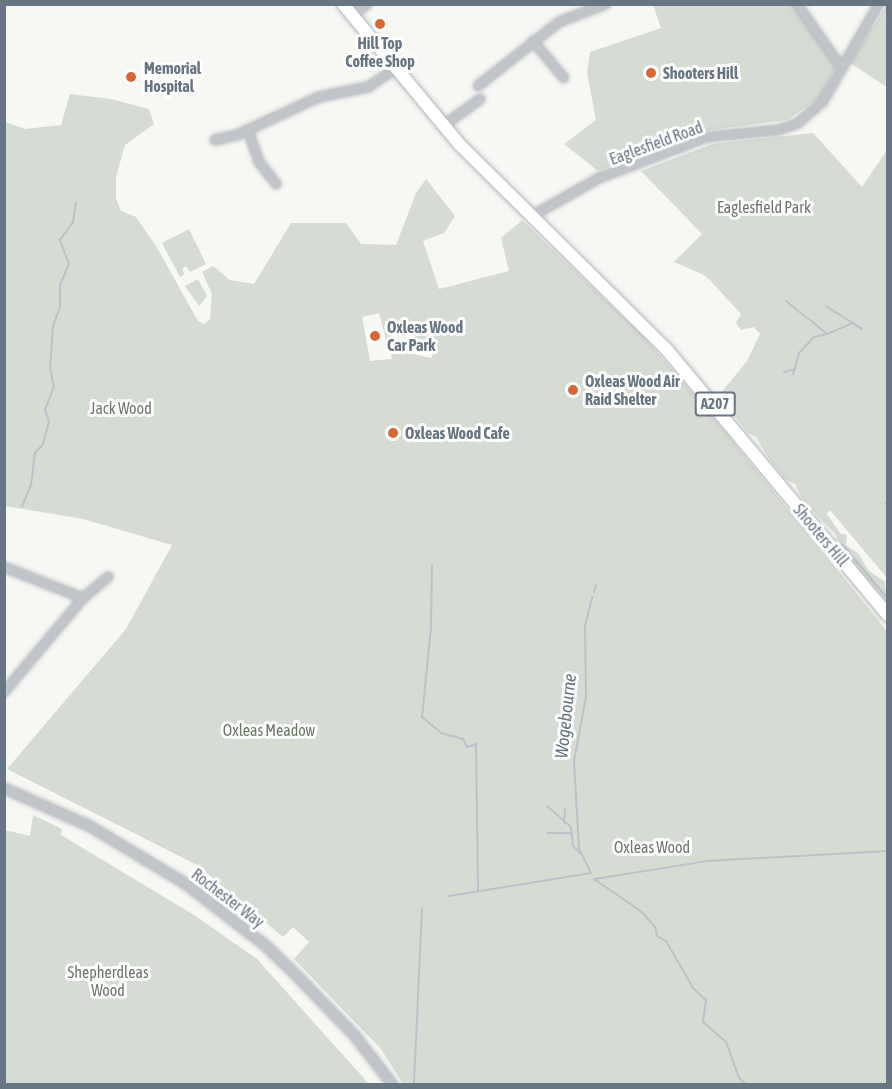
<!DOCTYPE html>
<style>
body{margin:0}
#map{position:relative;width:892px;height:1089px;overflow:hidden;background:#f7f7f4;font-family:"Asap Condensed",sans-serif}
div>[style]{position:absolute}
.green>*{inset:0;background:#d6dcd4}
.stream>*{height:2px;margin:-1px;padding:0 1px;transform-origin:1px;border-radius:1px;background:#bac3c8}
.roads{filter:drop-shadow(0 0 2px #b4b8bc) drop-shadow(0 0 2px #b4b8bc)}
.minor>*{height:8px;margin:-4px;padding:0 4px;transform-origin:4px;border-radius:4px;background:#c1c4c8}
.tertiary>*{height:9px;margin:-4.5px;padding:0 4.5px;transform-origin:4.5px;border-radius:4.5px;background:#c1c4c8}
.primary>*{height:12px;margin:-6px;padding:0 6px;transform-origin:6px;border-radius:6px;background:#fff}
.dots>*{width:16px;height:16px;translate:-50% -50%;box-sizing:border-box;border:3px solid #fff;border-radius:50%}
span{translate:-50% -50%;white-space:nowrap;text-align:center;line-height:1.15;-webkit-text-stroke:6px #fff;paint-order:stroke}
.shield-label span{padding:2px 4px;background:#fff;border:2px solid;border-radius:4px;-webkit-text-stroke-width:0}
.shield-label{font-size:15px;color:#687583;font-weight:700}
.poi-label{font-size:16px;color:#687583;font-weight:700}
.left{translate:0 -50%;text-align:left}
.street-label{font-size:16px;color:#687583}
.park-label{font-size:16px;color:#697b66}
.water-label{font-size:18px;color:#63767f;font-style:italic}
.frame{position:absolute;inset:0;border:6px solid #687583;pointer-events:none}
</style>
<div id="map">
<div class="green">
<i style="clip-path:polygon(653px 5px,793px 5px,836px 65px,821px 97px,787px 120px,703px 131px,598px 171px,564px 144px,596px 120px,587px 73px,590px 52px,661px 28px)"></i>
<i style="clip-path:polygon(887px 5px,887px 87px,850px 63px)"></i>
<i style="clip-path:polygon(evenodd,70px 94px,111px 99px,149px 109px,154px 124px,125px 145px,116px 177px,116px 198px,121px 211px,136px 217px,156px 246px,198px 321px,204px 324px,210px 319px,211px 306px,212px 294px,202px 272px,213px 266px,230px 280px,254px 284px,291px 223px,346px 223px,361px 244px,396px 245px,416px 193px,426px 179px,455px 216px,444px 233px,423px 241px,439px 289px,509px 271px,501px 238px,522px 220px,644px 337px,708px 411px,887px 631px,887px 1084px,403px 1084px,381px 1049px,294px 959px,309px 942px,293px 927px,283px 937px,197px 865px,7px 769px,126px 629px,172px 545px,83px 519px,5px 506px,5px 122px,25px 129px,61px 125px,70px 94px,379px 313px,386px 340px,393px 339px,393px 333px,402px 333px,436px 348px,431px 358px,390px 349px,392px 359px,370px 361px,362px 317px,379px 313px)"></i>
<i style="clip-path:polygon(813px 133px,862px 187px,887px 150px,887px 578px,830px 510px,827px 514px,841px 534px,847px 535px,846px 545px,859px 554px,868px 570px,885px 582px,887px 602px,839px 546px,836px 535px,803px 501px,795px 484px,785px 479px,767px 456px,756px 437px,748px 433px,722px 400px,720px 394px,747px 361px,760px 334px,754px 327px,741px 330px,736px 323px,741px 314px,706px 276px,674px 262px,702px 234px,641px 171px,712px 144px)"></i>
<i style="clip-path:polygon(189px 229px,206px 264px,190px 272px,186px 266px,182px 269px,185px 274px,180px 277px,162px 243px)"></i>
<i style="clip-path:polygon(198px 279px,207px 296px,199px 306px,185px 286px)"></i>
<i style="clip-path:polygon(33px 815px,62px 829px,61px 835px,194px 915px,257px 959px,369px 1084px,5px 1084px,5px 830px,30px 836px)"></i>
</div>
<div class="stream">
<i style="left:786px;top:301px;width:27px;rotate:39deg"></i>
<i style="left:826px;top:306px;width:43px;rotate:32.6deg"></i>
<i style="left:809px;top:319px;width:23px;rotate:40deg"></i>
<i style="left:827px;top:334px;width:26px;rotate:-23deg"></i>
<i style="left:784px;top:372px;width:11px;rotate:-15deg"></i>
<i style="left:793px;top:374px;width:22px;rotate:-74deg"></i>
<i style="left:799px;top:353px;width:22px;rotate:-47deg"></i>
<i style="left:814px;top:337px;width:13px;rotate:-13deg"></i>
<i style="left:885px;top:504px;width:4px;rotate:-34deg"></i>
<i style="left:22px;top:506px;width:23px;rotate:-67deg"></i>
<i style="left:31px;top:485px;width:32px;rotate:-83deg"></i>
<i style="left:35px;top:453px;width:12px;rotate:-48deg"></i>
<i style="left:43px;top:444px;width:23px;rotate:-75deg"></i>
<i style="left:49px;top:422px;width:13px;rotate:-108deg"></i>
<i style="left:45px;top:410px;width:25px;rotate:-69deg"></i>
<i style="left:54px;top:387px;width:19px;rotate:-102deg"></i>
<i style="left:50px;top:368px;width:42px;rotate:-85.9deg"></i>
<i style="left:53px;top:326px;width:20px;rotate:-70deg"></i>
<i style="left:60px;top:307px;width:22px;rotate:-90deg"></i>
<i style="left:60px;top:285px;width:23px;rotate:-67deg"></i>
<i style="left:69px;top:264px;width:26px;rotate:-111deg"></i>
<i style="left:60px;top:240px;width:22px;rotate:-54deg"></i>
<i style="left:73px;top:222px;width:19px;rotate:-81deg"></i>
<i style="left:842px;top:544px;width:72px;rotate:50.1deg"></i>
<i style="left:432px;top:565px;width:62px;rotate:90.9deg"></i>
<i style="left:431px;top:627px;width:90px;rotate:95.7deg"></i>
<i style="left:422px;top:717px;width:25px;rotate:40deg"></i>
<i style="left:441px;top:733px;width:23px;rotate:15deg"></i>
<i style="left:463px;top:739px;width:9px;rotate:63deg"></i>
<i style="left:467px;top:747px;width:9px;rotate:-18deg"></i>
<i style="left:476px;top:744px;width:147px;rotate:89.2deg"></i>
<i style="left:594px;top:592px;width:7px;rotate:-74deg"></i>
<i style="left:547px;top:806px;width:32px;rotate:41deg"></i>
<i style="left:571px;top:827px;width:19px;rotate:84deg"></i>
<i style="left:573px;top:846px;width:10px;rotate:45deg"></i>
<i style="left:564px;top:823px;width:15px;rotate:-86deg"></i>
<i style="left:548px;top:833px;width:23px"></i>
<i style="left:591px;top:873px;width:28px;rotate:-116deg"></i>
<i style="left:579px;top:848px;width:87px;rotate:-93.3deg"></i>
<i style="left:574px;top:761px;width:65px;rotate:-79.4deg"></i>
<i style="left:586px;top:697px;width:71px;rotate:-90.8deg"></i>
<i style="left:585px;top:626px;width:30px;rotate:-76deg"></i>
<i style="left:594px;top:879px;width:58px;rotate:34.5deg"></i>
<i style="left:642px;top:912px;width:20px;rotate:49deg"></i>
<i style="left:655px;top:927px;width:9px;rotate:77deg"></i>
<i style="left:657px;top:936px;width:10px;rotate:29deg"></i>
<i style="left:666px;top:941px;width:54px;rotate:60.1deg"></i>
<i style="left:693px;top:988px;width:18px;rotate:43deg"></i>
<i style="left:706px;top:1000px;width:22px;rotate:98deg"></i>
<i style="left:703px;top:1022px;width:30px;rotate:41deg"></i>
<i style="left:726px;top:1042px;width:38px;rotate:70deg"></i>
<i style="left:739px;top:1078px;width:9px;rotate:41deg"></i>
<i style="left:595px;top:879px;width:113px;rotate:-9.1deg"></i>
<i style="left:707px;top:861px;width:181px;rotate:-3.2deg"></i>
<i style="left:449px;top:896px;width:144px;rotate:-9.2deg"></i>
<i style="left:414px;top:1084px;width:176px;rotate:-87.4deg"></i>
</div>
<div class="roads">
<div class="minor">
<i style="left:797px;top:4px;width:77px;rotate:55.1deg"></i>
<i style="left:352px;top:16px;width:19px;rotate:-39deg"></i>
<i style="left:533px;top:41px;width:48px;rotate:50deg"></i>
<i style="left:478px;top:86px;width:103px;rotate:-38.3deg"></i>
<i style="left:559px;top:22px;width:50px;rotate:-21deg"></i>
<i style="left:443px;top:126px;width:46px;rotate:-36.1deg"></i>
<i style="left:248px;top:130px;width:34px;rotate:71deg"></i>
<i style="left:259px;top:162px;width:28px;rotate:52deg"></i>
<i style="left:215px;top:140px;width:23px;rotate:-13deg"></i>
<i style="left:237px;top:135px;width:90px;rotate:-24.9deg"></i>
<i style="left:319px;top:97px;width:50px;rotate:-11.5deg"></i>
<i style="left:368px;top:87px;width:32px;rotate:-34deg"></i>
<i style="left:532px;top:216px;width:77px;rotate:-29.6deg"></i>
<i style="left:599px;top:178px;width:116px;rotate:-20.8deg"></i>
<i style="left:707px;top:137px;width:71px;rotate:-5.6deg"></i>
<i style="left:778px;top:130px;width:21px;rotate:-19deg"></i>
<i style="left:798px;top:123px;width:33px;rotate:-41deg"></i>
<i style="left:823px;top:101px;width:112px;rotate:-60deg"></i>
<i style="left:4px;top:567px;width:85px;rotate:21.4deg"></i>
<i style="left:83px;top:598px;width:123px;rotate:130deg"></i>
<i style="left:83px;top:598px;width:33px;rotate:-40deg"></i>
</div>
<div class="tertiary">
<i style="left:4px;top:788px;width:92px;rotate:23.8deg"></i>
<i style="left:88px;top:825px;width:114px;rotate:31deg"></i>
<i style="left:186px;top:884px;width:100px;rotate:37.7deg"></i>
<i style="left:265px;top:945px;width:45px;rotate:44.1deg"></i>
<i style="left:297px;top:976px;width:82px;rotate:46deg"></i>
<i style="left:354px;top:1035px;width:62px;rotate:52.2deg"></i>
</div>
<div class="primary">
<i style="left:343px;top:4px;width:183px;rotate:50.3deg"></i>
<i style="left:460px;top:145px;width:291px;rotate:44.7deg"></i>
<i style="left:667px;top:350px;width:345px;rotate:50.2deg"></i>
</div>
</div>
<div class="dots">
<i style="left:380px;top:24px;background:#d86733"></i>
<i style="left:651px;top:73px;background:#d86733"></i>
<i style="left:131px;top:77px;background:#d86733"></i>
<i style="left:375px;top:336px;background:#d86733"></i>
<i style="left:573px;top:390px;background:#d86733"></i>
<i style="left:393px;top:433px;background:#d86733"></i>
</div>
<div class="shield-label">
<span style="left:715px;top:404px">A207</span>
</div>
<div class="poi-label">
<span style="left:380px;top:52px">Hill Top<br>Coffee Shop</span>
<span class="left" style="left:144px;top:77px">Memorial<br>Hospital</span>
<span class="left" style="left:663px;top:73px">Shooters Hill</span>
<span class="left" style="left:387px;top:336px">Oxleas Wood<br>Car Park</span>
<span class="left" style="left:585px;top:390px">Oxleas Wood Air<br>Raid Shelter</span>
<span class="left" style="left:405px;top:433px">Oxleas Wood Cafe</span>
</div>
<div class="street-label">
<span style="left:656px;top:143px;rotate:-20deg">Eaglesfield Road</span>
<span style="left:821px;top:535px;rotate:50deg">Shooters Hill</span>
<span style="left:228px;top:898px;rotate:37deg">Rochester Way</span>
</div>
<div class="park-label">
<span style="left:764px;top:207px">Eaglesfield Park</span>
<span style="left:121px;top:408px">Jack Wood</span>
<span style="left:269px;top:730px">Oxleas Meadow</span>
<span style="left:652px;top:847px">Oxleas Wood</span>
<span style="left:108px;top:981px">Shepherdleas<br>Wood</span>
</div>
<div class="water-label">
<span style="left:566px;top:716px;rotate:-84deg">Wogebourne</span>
</div>
<div class="frame"></div>
</div>
